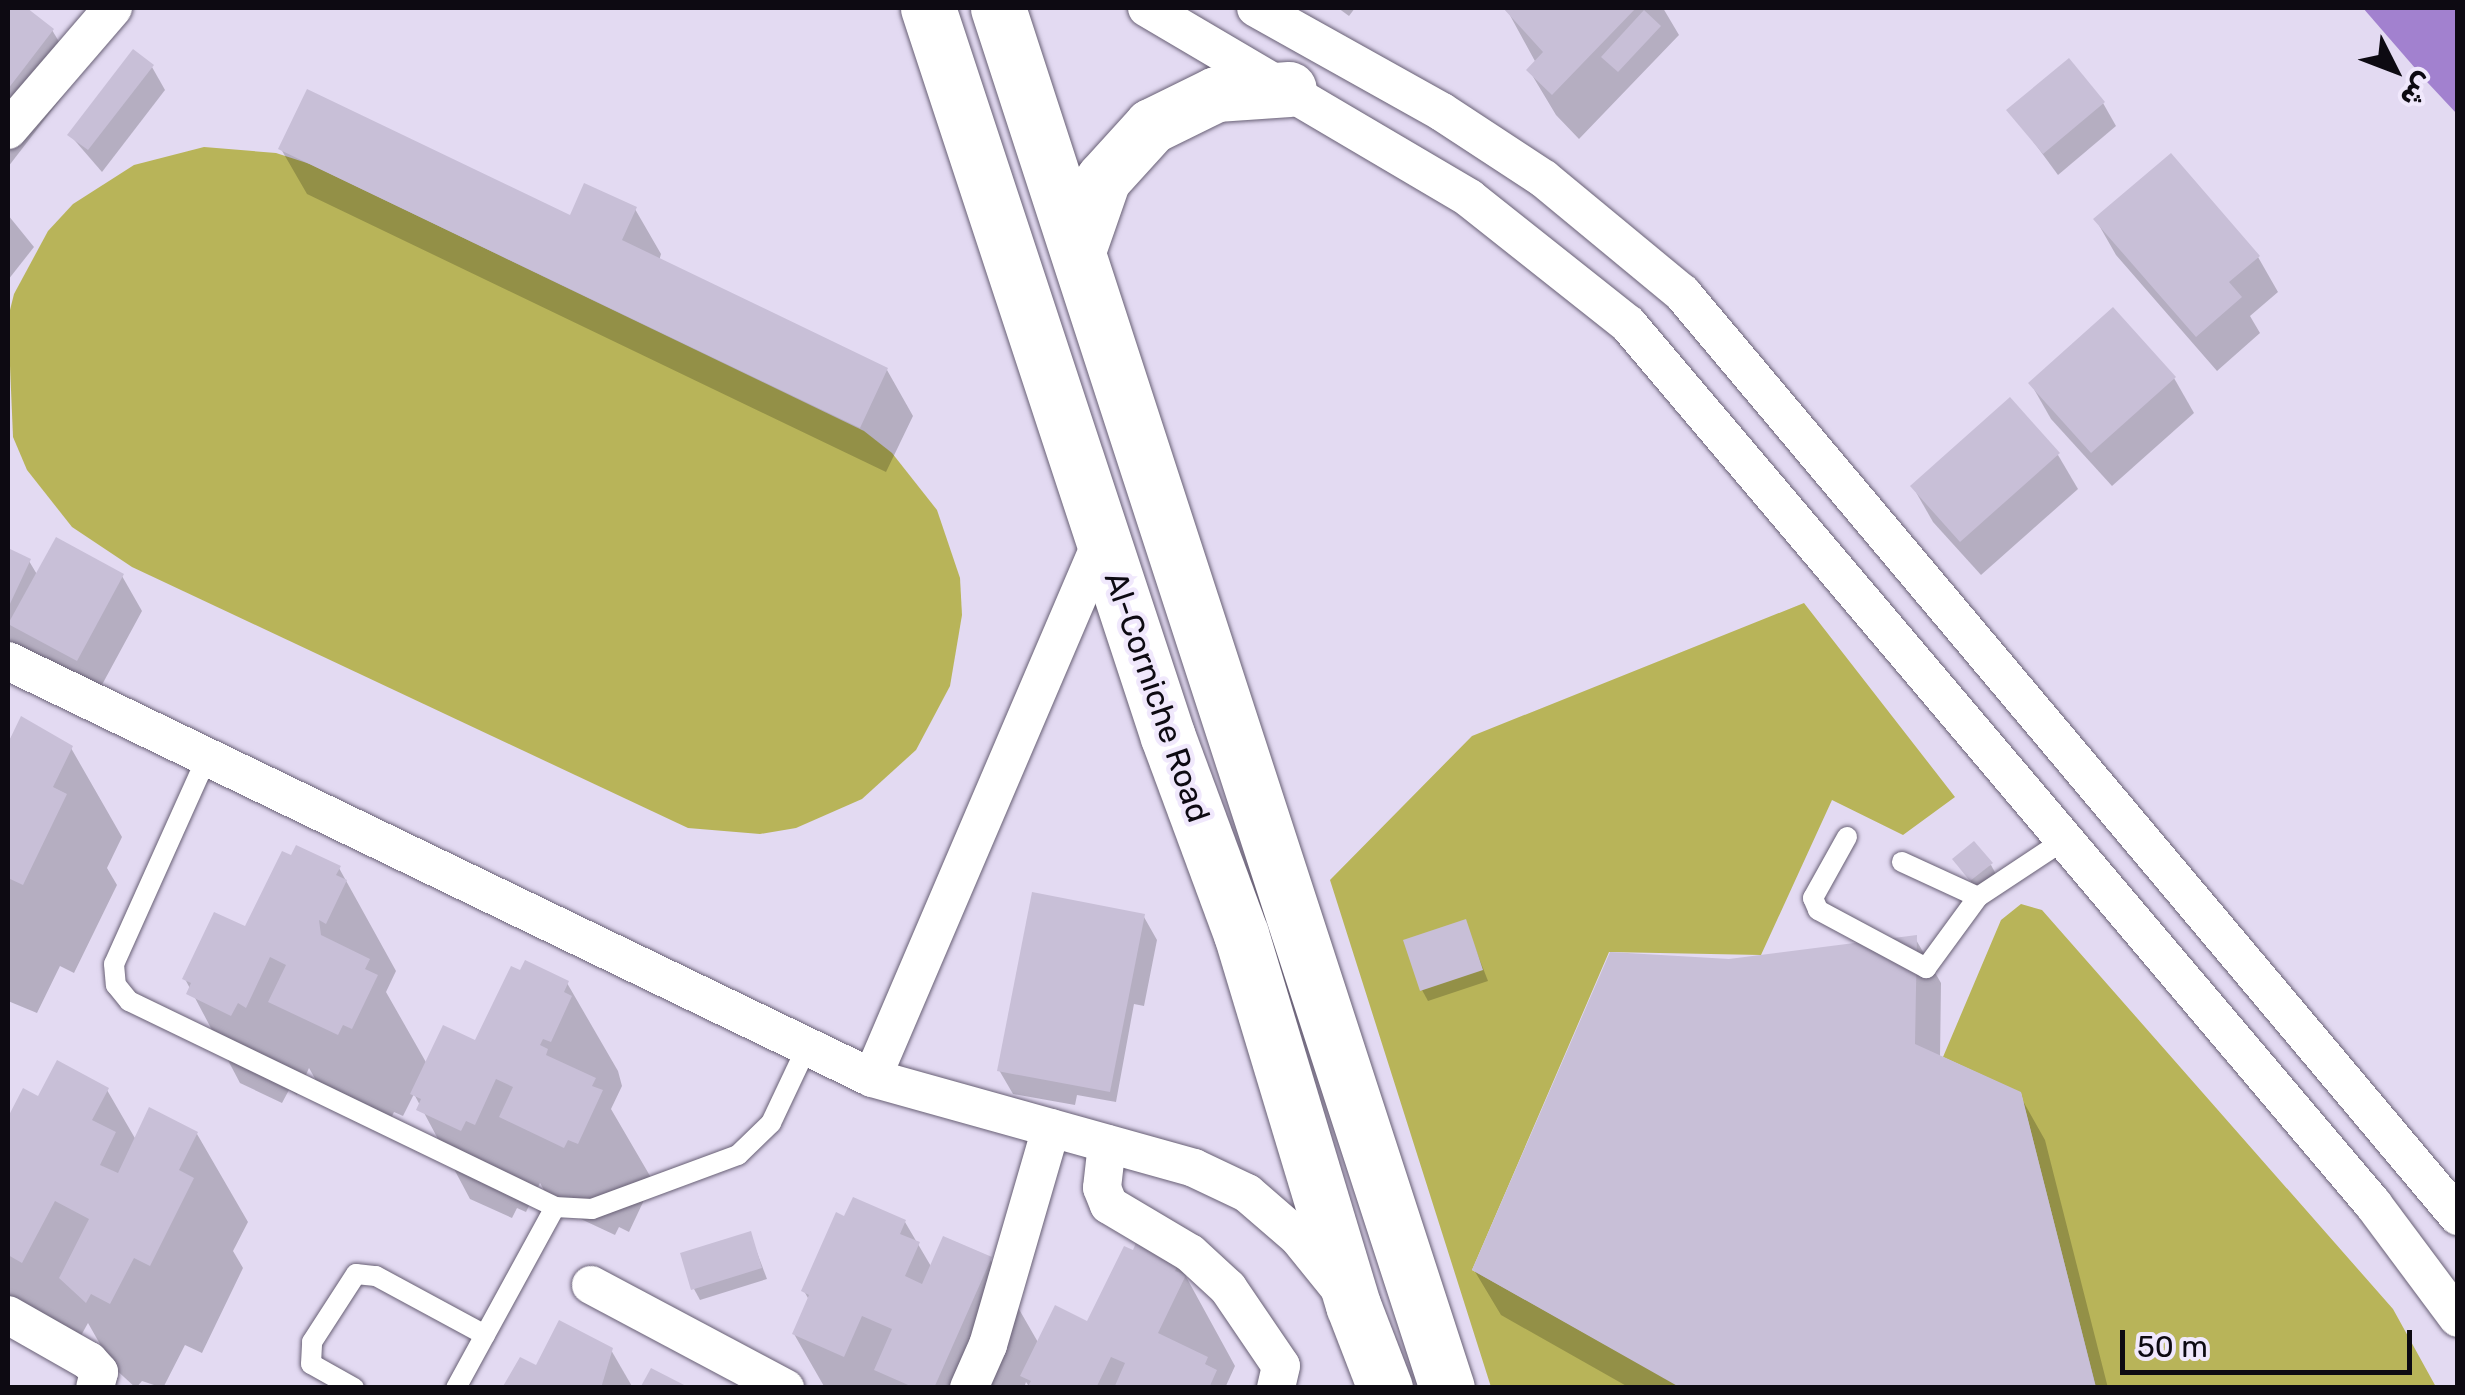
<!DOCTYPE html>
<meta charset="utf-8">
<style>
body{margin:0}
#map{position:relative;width:2465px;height:1395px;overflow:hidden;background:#e3daf2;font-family:Rubik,Cairo,sans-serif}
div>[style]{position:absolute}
.green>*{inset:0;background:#b8b459}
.water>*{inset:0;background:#a281cf}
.shadow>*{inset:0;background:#0003}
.building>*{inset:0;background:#c8bfd7}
.roads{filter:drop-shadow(0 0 2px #686075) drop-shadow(0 0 2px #686075)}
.service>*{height:20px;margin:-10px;padding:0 10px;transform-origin:10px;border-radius:10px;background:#fff}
.minor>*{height:38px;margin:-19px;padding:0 19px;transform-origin:19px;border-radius:19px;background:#fff}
.trunk>*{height:55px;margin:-27.5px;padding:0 27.5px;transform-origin:27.5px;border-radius:27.5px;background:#fff}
span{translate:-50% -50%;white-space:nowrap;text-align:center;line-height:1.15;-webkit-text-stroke:9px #f0e8fc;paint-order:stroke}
.street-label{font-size:32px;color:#0d0a12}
.frame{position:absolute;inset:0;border:10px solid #0d0a12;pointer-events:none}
.north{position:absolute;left:2345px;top:20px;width:100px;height:100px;-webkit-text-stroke:8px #f0e8fc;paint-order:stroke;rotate:132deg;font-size:28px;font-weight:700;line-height:40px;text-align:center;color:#0d0a12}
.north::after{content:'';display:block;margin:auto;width:35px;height:45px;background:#0d0a12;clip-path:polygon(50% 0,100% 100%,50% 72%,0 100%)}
.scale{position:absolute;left:2120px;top:1330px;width:292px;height:45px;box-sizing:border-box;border:5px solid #0d0a12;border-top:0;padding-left:12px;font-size:30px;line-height:35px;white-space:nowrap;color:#0d0a12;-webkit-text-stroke:8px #f0e8fc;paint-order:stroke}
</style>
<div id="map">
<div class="green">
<i style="clip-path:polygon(204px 147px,276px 153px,310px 164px,864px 431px,892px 453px,937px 510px,960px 578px,962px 615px,950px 686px,916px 750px,862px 799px,796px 828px,760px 834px,688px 828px,132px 567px,72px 527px,27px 470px,13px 437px,8px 318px,14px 294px,48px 231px,73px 204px,134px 165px)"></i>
<i style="clip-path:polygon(1804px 603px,1955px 797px,1903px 835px,1832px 800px,1761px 955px,1609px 952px,1472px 1270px,1681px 1387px,1491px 1387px,1330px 880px,1472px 736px)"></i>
<i style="clip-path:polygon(2021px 904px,2042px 910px,2393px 1309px,2436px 1387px,2096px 1387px,2021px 1093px,1943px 1057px,2001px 920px)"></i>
</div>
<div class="water">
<i style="clip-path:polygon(2363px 8px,2457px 8px,2457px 114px,2428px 83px)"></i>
</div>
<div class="shadow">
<i style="clip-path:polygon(8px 8px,23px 8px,52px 30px,79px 75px,8px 167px)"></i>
<i style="clip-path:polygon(1338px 8px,1355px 8px,1349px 16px)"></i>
<i style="clip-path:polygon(1506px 8px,1663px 8px,1679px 35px,1579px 139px,1556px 115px,1529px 70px,1536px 63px)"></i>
<i style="clip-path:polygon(152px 67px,165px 90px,102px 172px,70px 135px)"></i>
<i style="clip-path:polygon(2103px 103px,2116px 126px,2058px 175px,2010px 110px)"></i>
<i style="clip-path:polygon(281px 149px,571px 219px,635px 209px,661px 254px,659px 261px,887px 370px,913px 416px,886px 472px,307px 194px)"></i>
<i style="clip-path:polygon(8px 215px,34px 247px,8px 280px)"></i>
<i style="clip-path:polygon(2096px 220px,2258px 257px,2278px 292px,2250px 316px,2260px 333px,2217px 371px,2116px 255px)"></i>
<i style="clip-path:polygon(2174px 378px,2194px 413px,2112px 486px,2051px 419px,2031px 384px)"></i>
<i style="clip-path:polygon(2058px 455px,2078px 489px,1981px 575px,1933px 522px,1913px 487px)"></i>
<i style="clip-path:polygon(8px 551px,29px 561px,38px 576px,122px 576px,142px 611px,97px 694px,8px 657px)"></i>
<i style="clip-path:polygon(22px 720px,71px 748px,122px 837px,107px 868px,117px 885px,74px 973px,60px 966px,37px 1013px,8px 1001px,8px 743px)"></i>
<i style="clip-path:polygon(1991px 865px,1997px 876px,1978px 891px,1962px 870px)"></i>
<i style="clip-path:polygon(339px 868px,396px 971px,386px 992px,427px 1064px,476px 1044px,567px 983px,618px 1071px,622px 1086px,611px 1109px,653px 1181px,629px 1232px,619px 1227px,615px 1235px,553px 1206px,540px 1183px,526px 1212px,517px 1208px,512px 1218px,470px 1199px,414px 1094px,403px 1116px,394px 1112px,389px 1122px,322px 1091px,309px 1068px,297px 1095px,289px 1090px,282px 1103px,240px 1083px,185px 979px)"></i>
<i style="clip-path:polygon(1144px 917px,1157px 940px,1144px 1006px,1134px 1004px,1116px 1102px,1077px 1095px,1075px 1105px,1013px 1094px,999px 1070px)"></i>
<i style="clip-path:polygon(1465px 922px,1488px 981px,1428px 1001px,1422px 990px)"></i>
<i style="clip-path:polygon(1915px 938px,1941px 983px,1940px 1058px,2019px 1094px,2045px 1140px,2108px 1388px,1630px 1388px,1501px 1315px,1474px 1270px)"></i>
<i style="clip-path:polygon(107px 1090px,136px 1140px,197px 1134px,248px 1222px,233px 1251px,243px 1268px,202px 1353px,185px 1345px,163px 1388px,142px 1381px,136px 1388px,113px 1367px,88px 1323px,73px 1350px,8px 1298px,8px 1122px,24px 1092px,39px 1100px)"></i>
<i style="clip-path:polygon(846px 1219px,905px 1222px,932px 1268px,990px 1259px,1039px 1344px,1089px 1324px,1178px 1262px,1235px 1366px,1225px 1388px,1030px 1388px,1026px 1382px,1024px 1388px,825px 1388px,794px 1334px,809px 1300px,804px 1291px)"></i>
<i style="clip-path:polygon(750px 1234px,767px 1279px,700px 1300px,694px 1289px)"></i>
<i style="clip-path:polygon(611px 1350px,633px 1388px,505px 1388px,537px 1368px)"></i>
</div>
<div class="building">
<i style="clip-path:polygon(8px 8px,27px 8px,54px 29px,8px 89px)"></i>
<i style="clip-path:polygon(1503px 8px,1636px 8px,1552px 95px,1526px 70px,1543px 52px)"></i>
<i style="clip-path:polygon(1644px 10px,1661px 26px,1618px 72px,1601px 57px)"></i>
<i style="clip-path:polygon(133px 49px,154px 65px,88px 150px,67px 135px)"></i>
<i style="clip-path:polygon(2069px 58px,2105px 102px,2043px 154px,2006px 110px)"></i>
<i style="clip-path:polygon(307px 89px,570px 215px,584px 183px,637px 207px,622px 240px,888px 368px,860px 428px,278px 149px)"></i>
<i style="clip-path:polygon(2171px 153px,2260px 256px,2229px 282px,2242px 297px,2196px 337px,2093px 219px)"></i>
<i style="clip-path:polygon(2113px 307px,2176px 377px,2091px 453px,2028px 383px)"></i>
<i style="clip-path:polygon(2010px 397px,2060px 453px,1960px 542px,1910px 486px)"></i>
<i style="clip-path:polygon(56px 537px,124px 574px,77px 661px,8px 624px)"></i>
<i style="clip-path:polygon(8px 548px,31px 559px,8px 608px)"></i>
<i style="clip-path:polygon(21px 716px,73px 746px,53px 787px,67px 794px,23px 885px,8px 878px,8px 743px)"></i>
<i style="clip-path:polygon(1974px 841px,1993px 863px,1970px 881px,1952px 859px)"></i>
<i style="clip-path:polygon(296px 845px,341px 866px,336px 875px,347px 880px,326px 924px,319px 920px,321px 935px,370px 959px,365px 969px,378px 975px,352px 1029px,343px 1025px,338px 1035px,268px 1002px,286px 965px,270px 957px,246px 1008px,238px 1003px,231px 1016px,186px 994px,191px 983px,182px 979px,214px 912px,245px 926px,282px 851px,291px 855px)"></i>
<i style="clip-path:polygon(1032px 892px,1145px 914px,1110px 1092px,997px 1071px)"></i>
<i style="clip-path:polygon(1466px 919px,1483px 970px,1420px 991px,1403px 940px)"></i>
<i style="clip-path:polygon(1917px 935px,1915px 1044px,2021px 1092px,2096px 1388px,1681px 1388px,1472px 1270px,1610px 952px,1729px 959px)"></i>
<i style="clip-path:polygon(525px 960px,569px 981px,564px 992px,572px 996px,551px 1042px,543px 1039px,540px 1045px,548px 1049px,546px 1055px,596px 1078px,592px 1086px,603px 1090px,578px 1144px,568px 1140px,564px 1148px,499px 1117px,513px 1087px,496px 1079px,475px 1125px,466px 1121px,461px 1131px,416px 1110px,421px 1099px,410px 1094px,443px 1025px,475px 1040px,511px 966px,520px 970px)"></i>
<i style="clip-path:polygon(57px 1060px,109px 1088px,92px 1120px,116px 1132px,100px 1165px,118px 1173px,149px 1107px,198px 1132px,179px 1170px,194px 1178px,150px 1266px,134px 1258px,110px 1304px,91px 1294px,86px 1303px,59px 1278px,89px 1219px,55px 1201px,22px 1263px,8px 1255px,8px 1117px,23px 1088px,38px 1096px)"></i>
<i style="clip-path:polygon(853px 1197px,906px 1220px,900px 1234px,920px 1242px,905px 1276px,922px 1284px,943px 1236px,992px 1257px,934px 1388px,915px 1388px,874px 1370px,892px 1329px,862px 1316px,844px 1357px,792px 1334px,809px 1295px,801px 1291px,836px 1212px,844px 1216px)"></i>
<i style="clip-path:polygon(751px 1231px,762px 1268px,691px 1290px,680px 1253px)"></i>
<i style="clip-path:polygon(1137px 1240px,1180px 1260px,1175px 1271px,1186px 1275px,1158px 1333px,1208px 1357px,1205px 1364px,1217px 1370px,1209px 1388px,1114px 1388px,1125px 1363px,1111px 1357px,1096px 1388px,1027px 1388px,1031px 1381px,1020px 1376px,1055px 1305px,1087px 1321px,1124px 1246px,1133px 1250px)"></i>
<i style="clip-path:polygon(559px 1320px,613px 1348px,601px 1388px,502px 1388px,520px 1357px,536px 1365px)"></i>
<i style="clip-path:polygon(651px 1368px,690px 1388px,640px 1388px)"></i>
</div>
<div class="roads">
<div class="service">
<i style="left:208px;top:755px;width:229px;rotate:114.2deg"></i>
<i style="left:114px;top:964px;width:21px;rotate:85deg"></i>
<i style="left:116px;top:985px;width:21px;rotate:51deg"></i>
<i style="left:129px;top:1001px;width:473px;rotate:25.8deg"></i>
<i style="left:555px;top:1207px;width:37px;rotate:3deg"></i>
<i style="left:592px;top:1209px;width:156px;rotate:-20.3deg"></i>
<i style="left:738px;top:1155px;width:46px;rotate:-44.1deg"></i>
<i style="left:771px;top:1123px;width:84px;rotate:-64.7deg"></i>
<i style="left:1847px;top:837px;width:70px;rotate:119.1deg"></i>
<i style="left:1813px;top:898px;width:13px;rotate:67deg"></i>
<i style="left:1818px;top:910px;width:123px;rotate:28.2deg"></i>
<i style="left:1926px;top:968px;width:88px;rotate:-53.8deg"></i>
<i style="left:1978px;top:897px;width:103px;rotate:-33.5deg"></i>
<i style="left:1902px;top:862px;width:84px;rotate:24.7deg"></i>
<i style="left:354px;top:1388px;width:49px;rotate:-150.8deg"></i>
<i style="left:311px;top:1364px;width:22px;rotate:-87deg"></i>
<i style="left:312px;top:1342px;width:81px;rotate:-57.1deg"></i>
<i style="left:356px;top:1274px;width:20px;rotate:6deg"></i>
<i style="left:376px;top:1276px;width:124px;rotate:28.4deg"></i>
<i style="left:456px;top:1388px;width:206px;rotate:-61.3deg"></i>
</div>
<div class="minor">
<i style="left:1147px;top:8px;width:374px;rotate:30.5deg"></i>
<i style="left:1469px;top:198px;width:203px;rotate:38.4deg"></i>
<i style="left:1628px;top:324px;width:1153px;rotate:49.75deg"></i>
<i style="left:2373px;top:1204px;width:142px;rotate:53.3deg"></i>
<i style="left:1256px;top:8px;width:213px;rotate:29.2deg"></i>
<i style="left:1442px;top:112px;width:122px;rotate:33.3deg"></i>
<i style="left:1544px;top:179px;width:179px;rotate:39.6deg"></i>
<i style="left:1682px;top:293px;width:1206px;rotate:49.95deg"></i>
<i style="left:8px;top:130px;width:161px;rotate:-49.3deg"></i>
<i style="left:8px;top:661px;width:959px;rotate:25.76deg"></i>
<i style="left:872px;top:1078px;width:334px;rotate:15.6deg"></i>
<i style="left:1194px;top:1168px;width:59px;rotate:25.3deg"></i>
<i style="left:1247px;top:1193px;width:67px;rotate:40.8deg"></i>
<i style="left:1298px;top:1237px;width:67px;rotate:51.1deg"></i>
<i style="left:872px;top:1078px;width:587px;rotate:-66.84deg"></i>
<i style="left:1107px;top:1144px;width:44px;rotate:96.5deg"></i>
<i style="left:1102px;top:1188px;width:18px;rotate:68deg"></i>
<i style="left:1109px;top:1205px;width:94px;rotate:30.7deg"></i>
<i style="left:1190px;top:1253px;width:52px;rotate:42.6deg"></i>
<i style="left:1228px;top:1288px;width:94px;rotate:55.8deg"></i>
<i style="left:1281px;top:1366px;width:23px;rotate:103deg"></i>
<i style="left:591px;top:1285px;width:220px;rotate:28deg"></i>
<i style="left:8px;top:1315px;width:93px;rotate:29.6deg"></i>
<i style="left:89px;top:1361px;width:15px;rotate:48deg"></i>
<i style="left:99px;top:1372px;width:16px;rotate:104deg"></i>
<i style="left:969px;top:1388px;width:47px;rotate:-66.2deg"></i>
<i style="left:988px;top:1345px;width:226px;rotate:-73.8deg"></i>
</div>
<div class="trunk">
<i style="left:928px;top:8px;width:767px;rotate:71.78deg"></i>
<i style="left:1168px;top:737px;width:210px;rotate:69.7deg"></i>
<i style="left:1241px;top:934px;width:388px;rotate:73.2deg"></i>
<i style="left:1353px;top:1305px;width:89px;rotate:68.9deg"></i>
<i style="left:998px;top:8px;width:1451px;rotate:71.98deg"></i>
<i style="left:1079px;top:248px;width:73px;rotate:-70.8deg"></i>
<i style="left:1103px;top:179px;width:72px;rotate:-47.8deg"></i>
<i style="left:1151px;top:126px;width:72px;rotate:-26.2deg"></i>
<i style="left:1216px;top:94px;width:73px;rotate:-3.9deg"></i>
</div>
</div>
<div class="street-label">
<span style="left:1157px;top:697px;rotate:71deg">Al-Corniche Road</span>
</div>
<div class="frame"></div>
<div class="north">ش</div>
<div class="scale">50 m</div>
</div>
